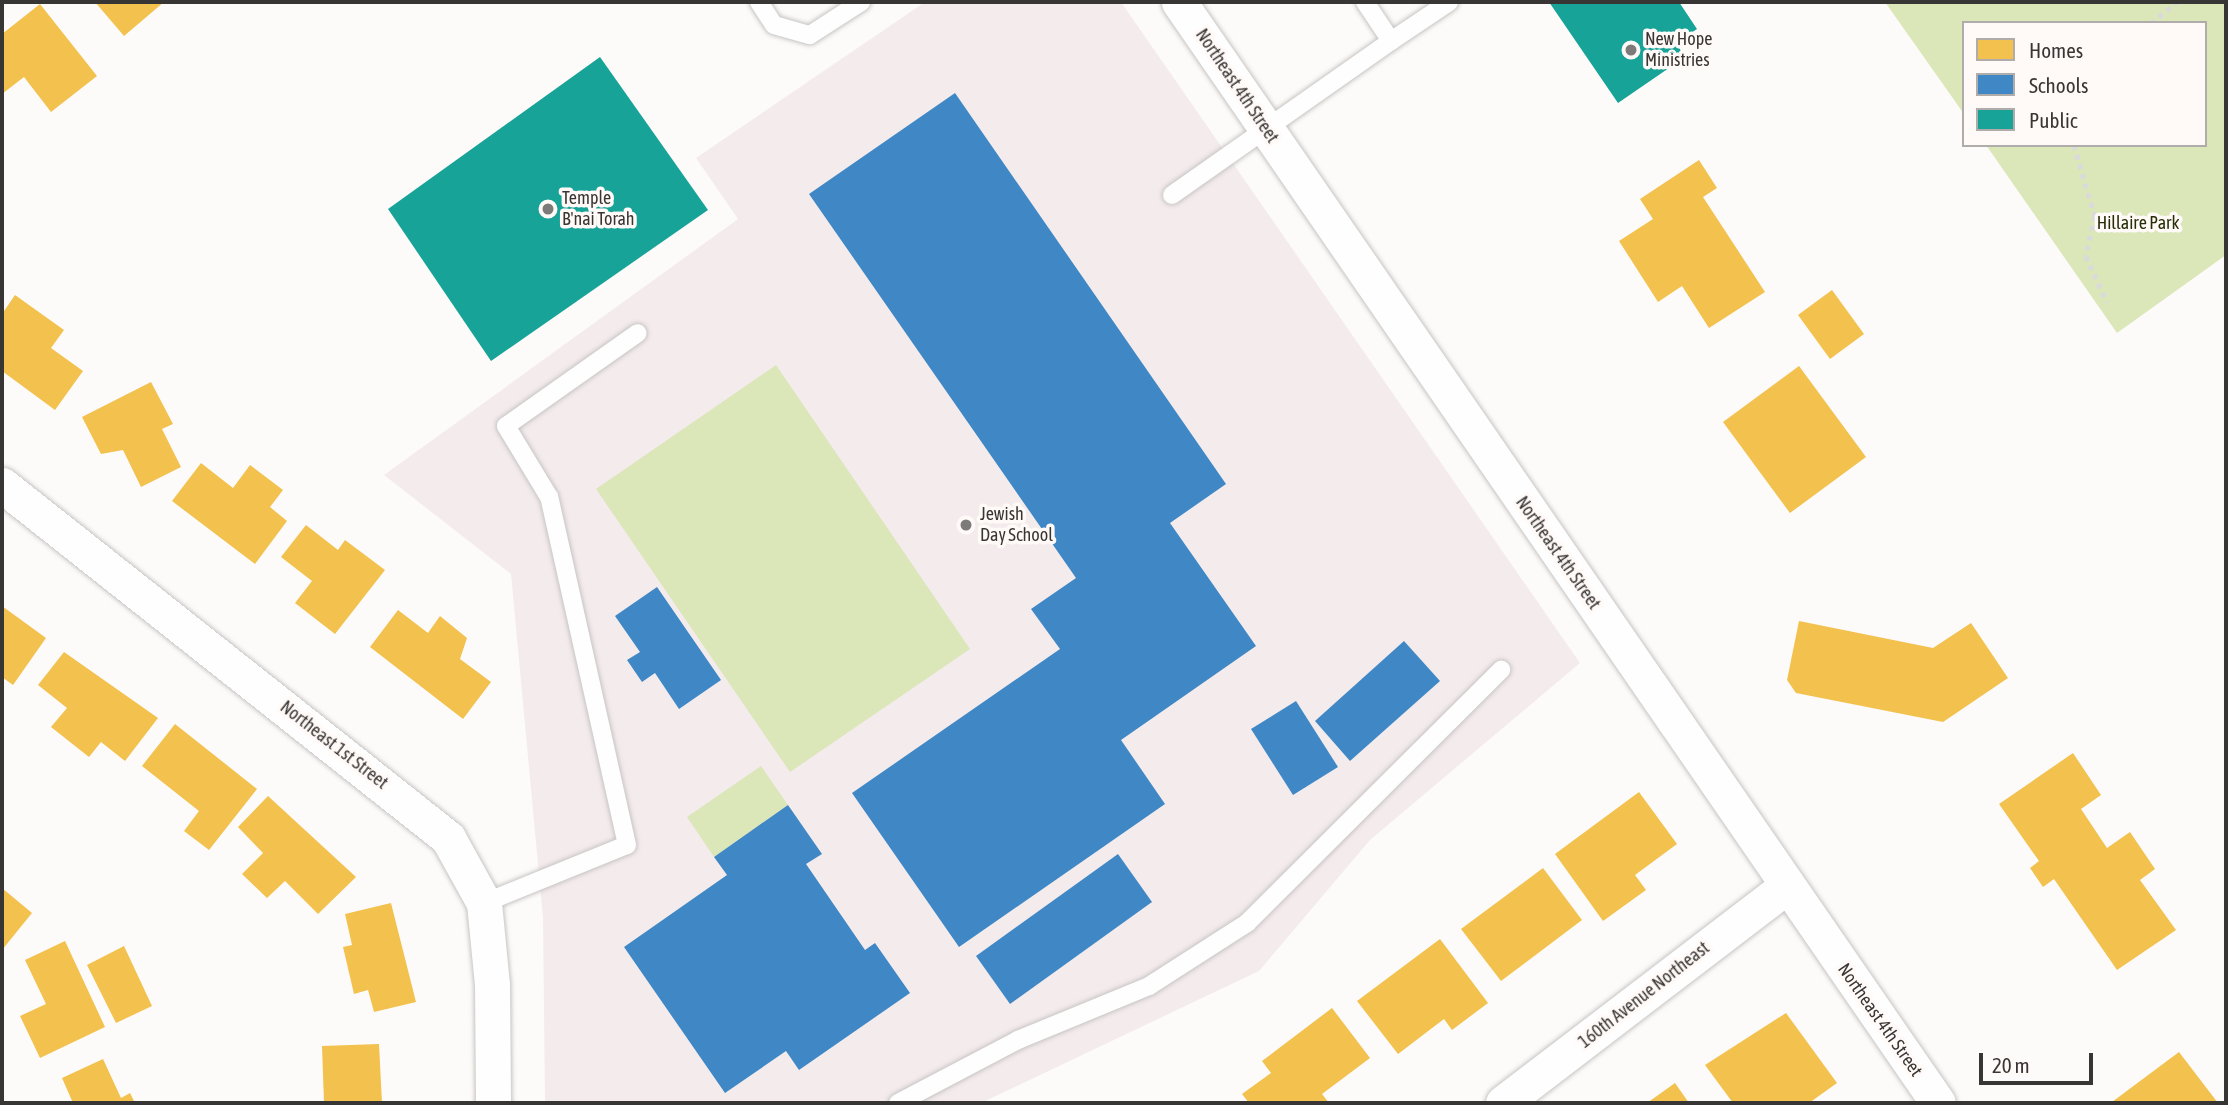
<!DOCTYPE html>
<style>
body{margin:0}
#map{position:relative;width:2228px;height:1105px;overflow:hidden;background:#fdfbf9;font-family:"Asap Condensed",sans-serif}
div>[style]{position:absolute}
.education>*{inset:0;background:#f4ebed}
.green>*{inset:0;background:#dbe6b9}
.homes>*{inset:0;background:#f2c14e}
.schools>*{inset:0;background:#3f88c5}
.public>*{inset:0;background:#17a398}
.path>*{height:4.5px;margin-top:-2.25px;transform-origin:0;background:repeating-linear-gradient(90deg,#dadada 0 5px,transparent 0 10px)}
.roads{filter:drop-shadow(0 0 2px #c7c5c3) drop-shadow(0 0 2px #c7c5c3)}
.lane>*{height:18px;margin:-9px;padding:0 9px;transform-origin:9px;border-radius:9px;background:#fffefe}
.street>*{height:35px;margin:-17.5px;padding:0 17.5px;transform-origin:17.5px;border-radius:17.5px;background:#fffefe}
.dots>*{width:19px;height:19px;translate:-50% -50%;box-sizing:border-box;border:4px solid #fffaf7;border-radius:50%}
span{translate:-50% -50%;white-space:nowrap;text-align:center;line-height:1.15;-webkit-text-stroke:7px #fffaf7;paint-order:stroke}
.poi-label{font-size:18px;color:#383635}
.left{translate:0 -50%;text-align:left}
.street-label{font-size:18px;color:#383635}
.park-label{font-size:18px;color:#252e05}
.frame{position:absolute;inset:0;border:4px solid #383635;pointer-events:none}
.legend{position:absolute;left:1962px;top:21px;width:245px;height:126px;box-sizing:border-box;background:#fffaf7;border:2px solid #afaca9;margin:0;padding:9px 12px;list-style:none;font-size:21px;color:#383635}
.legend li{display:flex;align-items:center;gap:14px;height:35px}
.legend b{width:35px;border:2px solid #afaca9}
.scale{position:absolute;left:1979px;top:1053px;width:114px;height:32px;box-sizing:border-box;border:4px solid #383635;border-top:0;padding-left:9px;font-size:21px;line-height:24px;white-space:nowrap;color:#383635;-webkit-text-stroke:5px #fffaf7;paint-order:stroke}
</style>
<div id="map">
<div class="education">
<i style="clip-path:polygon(925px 2px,1121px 2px,1580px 663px,1370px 840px,1259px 971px,981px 1103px,545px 1103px,543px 918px,511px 574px,384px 475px,738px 219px,696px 158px)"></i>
</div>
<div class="green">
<i style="clip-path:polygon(1885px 2px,2226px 2px,2226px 255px,2117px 333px,1986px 145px,2205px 145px,2205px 23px,1964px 23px,1964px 114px)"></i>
<i style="clip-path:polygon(776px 365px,970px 649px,790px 772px,596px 489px)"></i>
<i style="clip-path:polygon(761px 766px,788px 805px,714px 857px,687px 817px)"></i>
</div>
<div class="homes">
<i style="clip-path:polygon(95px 2px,164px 2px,124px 36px)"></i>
<i style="clip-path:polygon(40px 4px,97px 76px,51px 112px,24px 77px,2px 94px,2px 34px)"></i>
<i style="clip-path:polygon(1699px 160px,1717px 188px,1703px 197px,1765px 292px,1709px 328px,1682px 286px,1658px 302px,1619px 241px,1653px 219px,1640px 199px)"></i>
<i style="clip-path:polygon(1832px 290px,1864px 334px,1830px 359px,1798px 315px)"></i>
<i style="clip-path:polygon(15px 295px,64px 330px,51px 348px,83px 371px,55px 410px,2px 371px,2px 314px)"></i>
<i style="clip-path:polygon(1799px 366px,1866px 457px,1790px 513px,1723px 422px)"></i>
<i style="clip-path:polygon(151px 382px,173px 424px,162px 429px,181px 467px,141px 487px,123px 450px,101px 454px,82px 417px)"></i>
<i style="clip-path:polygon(201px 463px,233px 488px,250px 465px,283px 490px,270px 507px,287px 521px,255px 564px,172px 501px)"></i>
<i style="clip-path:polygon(306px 525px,338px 550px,345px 540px,385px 570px,335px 634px,295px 603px,312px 581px,281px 557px)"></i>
<i style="clip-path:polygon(2px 606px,46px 638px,13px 685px,2px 677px)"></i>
<i style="clip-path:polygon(398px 610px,428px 633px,440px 616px,467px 638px,460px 659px,491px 682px,463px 719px,370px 647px)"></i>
<i style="clip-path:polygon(1799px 621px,1933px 648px,1971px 623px,2008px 678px,1943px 722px,1796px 693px,1787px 680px)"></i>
<i style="clip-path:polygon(64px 652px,158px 718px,125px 761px,101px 742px,89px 757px,51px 727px,67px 708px,38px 685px)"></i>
<i style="clip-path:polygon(175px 724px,257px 789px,209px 850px,184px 831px,199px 811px,142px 766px)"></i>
<i style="clip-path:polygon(2073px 753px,2101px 795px,2081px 809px,2107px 848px,2130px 832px,2155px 869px,2140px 880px,2176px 930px,2117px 970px,2054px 879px,2043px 887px,2030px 868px,2039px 861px,1999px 804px)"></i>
<i style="clip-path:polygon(1639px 792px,1677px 844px,1635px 875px,1646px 890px,1603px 921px,1555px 854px)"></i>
<i style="clip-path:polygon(268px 796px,356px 877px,318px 914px,285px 881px,267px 898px,242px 874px,263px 853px,238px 827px)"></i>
<i style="clip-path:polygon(1543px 868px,1582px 920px,1501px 981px,1461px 929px)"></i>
<i style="clip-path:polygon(2px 888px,32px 913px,2px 950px)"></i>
<i style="clip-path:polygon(391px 903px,416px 1002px,374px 1012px,368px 990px,354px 994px,343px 947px,352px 945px,345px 914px)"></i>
<i style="clip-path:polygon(1440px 939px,1488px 1003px,1452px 1030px,1444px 1019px,1398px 1054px,1357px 1001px)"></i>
<i style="clip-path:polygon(65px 941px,105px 1027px,40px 1058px,20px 1016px,46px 1004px,25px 960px)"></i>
<i style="clip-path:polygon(124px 946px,152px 1006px,116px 1023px,87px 965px)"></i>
<i style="clip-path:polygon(1332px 1008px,1370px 1058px,1322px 1094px,1329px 1103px,1249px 1103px,1242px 1094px,1271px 1073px,1262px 1061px)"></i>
<i style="clip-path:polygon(1786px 1013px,1837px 1083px,1809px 1103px,1733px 1103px,1705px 1065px)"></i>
<i style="clip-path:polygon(379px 1044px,382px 1103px,324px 1103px,322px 1046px)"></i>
<i style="clip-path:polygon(2179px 1052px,2218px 1103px,2113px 1103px,2112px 1102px)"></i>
<i style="clip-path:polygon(103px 1059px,121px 1098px,130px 1093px,135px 1103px,73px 1103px,62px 1078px)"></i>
<i style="clip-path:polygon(1675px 1083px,1689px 1103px,1647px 1103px)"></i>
</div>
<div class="schools">
<i style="clip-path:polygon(955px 93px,1226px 484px,1170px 523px,1256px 646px,1121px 740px,1165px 804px,959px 947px,852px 793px,1060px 649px,1031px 609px,1076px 578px,809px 194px)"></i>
<i style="clip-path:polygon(657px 587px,721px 680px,679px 709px,655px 673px,642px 682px,627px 660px,640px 652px,615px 616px)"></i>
<i style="clip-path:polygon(1404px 641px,1440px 681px,1350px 761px,1315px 721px)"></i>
<i style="clip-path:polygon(1296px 701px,1338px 767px,1293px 795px,1251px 729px)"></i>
<i style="clip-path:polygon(788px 805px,822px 854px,806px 864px,865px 950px,875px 943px,910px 993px,799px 1070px,786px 1051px,725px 1093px,624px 947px,727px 875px,714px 857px)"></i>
<i style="clip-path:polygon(1118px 854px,1152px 902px,1010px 1004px,976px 956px)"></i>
</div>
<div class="public">
<i style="clip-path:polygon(1549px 2px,1679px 2px,1697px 29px,1676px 43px,1685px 57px,1618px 103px)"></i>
<i style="clip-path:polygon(600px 57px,708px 210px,491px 361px,388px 209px)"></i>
</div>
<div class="path">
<i style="left:2151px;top:23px;width:33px;rotate:-39deg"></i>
<i style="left:2074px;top:145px;width:74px;rotate:73.5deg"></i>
<i style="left:2095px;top:216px;width:41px;rotate:102.7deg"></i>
<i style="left:2086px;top:256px;width:51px;rotate:65.5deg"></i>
</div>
<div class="roads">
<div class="lane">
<i style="left:759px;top:2px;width:27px;rotate:57deg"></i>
<i style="left:774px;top:25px;width:37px;rotate:16deg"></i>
<i style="left:810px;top:35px;width:61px;rotate:-32.9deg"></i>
<i style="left:1365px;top:2px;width:47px;rotate:56.3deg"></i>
<i style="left:1391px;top:41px;width:70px;rotate:-33.9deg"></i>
<i style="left:1172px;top:195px;width:268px;rotate:-35.1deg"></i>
<i style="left:484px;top:903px;width:154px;rotate:-22.1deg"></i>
<i style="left:627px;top:845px;width:357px;rotate:-102.6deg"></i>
<i style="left:549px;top:497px;width:83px;rotate:-121.2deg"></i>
<i style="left:506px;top:426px;width:161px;rotate:-35.2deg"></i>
<i style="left:898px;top:1103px;width:136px;rotate:-27.7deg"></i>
<i style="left:1018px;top:1040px;width:142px;rotate:-22.4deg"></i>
<i style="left:1149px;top:986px;width:117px;rotate:-32.7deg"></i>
<i style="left:1247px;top:923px;width:359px;rotate:-44.9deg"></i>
</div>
<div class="street">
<i style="left:1179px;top:2px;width:1337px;rotate:55.42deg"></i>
<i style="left:2px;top:485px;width:569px;rotate:38.36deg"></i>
<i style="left:448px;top:838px;width:74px;rotate:61deg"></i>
<i style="left:484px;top:903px;width:82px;rotate:84.4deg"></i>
<i style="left:492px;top:985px;width:118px;rotate:89.5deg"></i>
<i style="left:1503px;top:1103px;width:356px;rotate:-37.4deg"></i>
</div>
</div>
<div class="dots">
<i style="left:1631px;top:50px;background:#7d7b7a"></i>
<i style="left:548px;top:209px;background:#7d7b7a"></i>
<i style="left:966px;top:525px;background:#7d7b7a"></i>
</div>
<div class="poi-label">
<span class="left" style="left:1645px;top:50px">New Hope<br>Ministries</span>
<span class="left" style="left:562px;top:209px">Temple<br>B'nai Torah</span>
<span class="left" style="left:980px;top:525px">Jewish<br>Day School</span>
</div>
<div class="street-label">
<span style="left:1237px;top:86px;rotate:56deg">Northeast 4th Street</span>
<span style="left:1558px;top:553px;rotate:55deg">Northeast 4th Street</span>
<span style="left:334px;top:745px;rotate:38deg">Northeast 1st Street</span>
<span style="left:1644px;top:995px;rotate:-38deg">160th Avenue Northeast</span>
<span style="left:1880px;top:1020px;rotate:55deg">Northeast 4th Street</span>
</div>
<div class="park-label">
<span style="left:2138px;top:223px">Hillaire Park</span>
</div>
<div class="frame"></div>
<ul class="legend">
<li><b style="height:19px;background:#f2c14e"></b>Homes</li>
<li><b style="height:19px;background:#3f88c5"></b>Schools</li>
<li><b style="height:19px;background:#17a398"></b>Public</li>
</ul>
<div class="scale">20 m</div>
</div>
